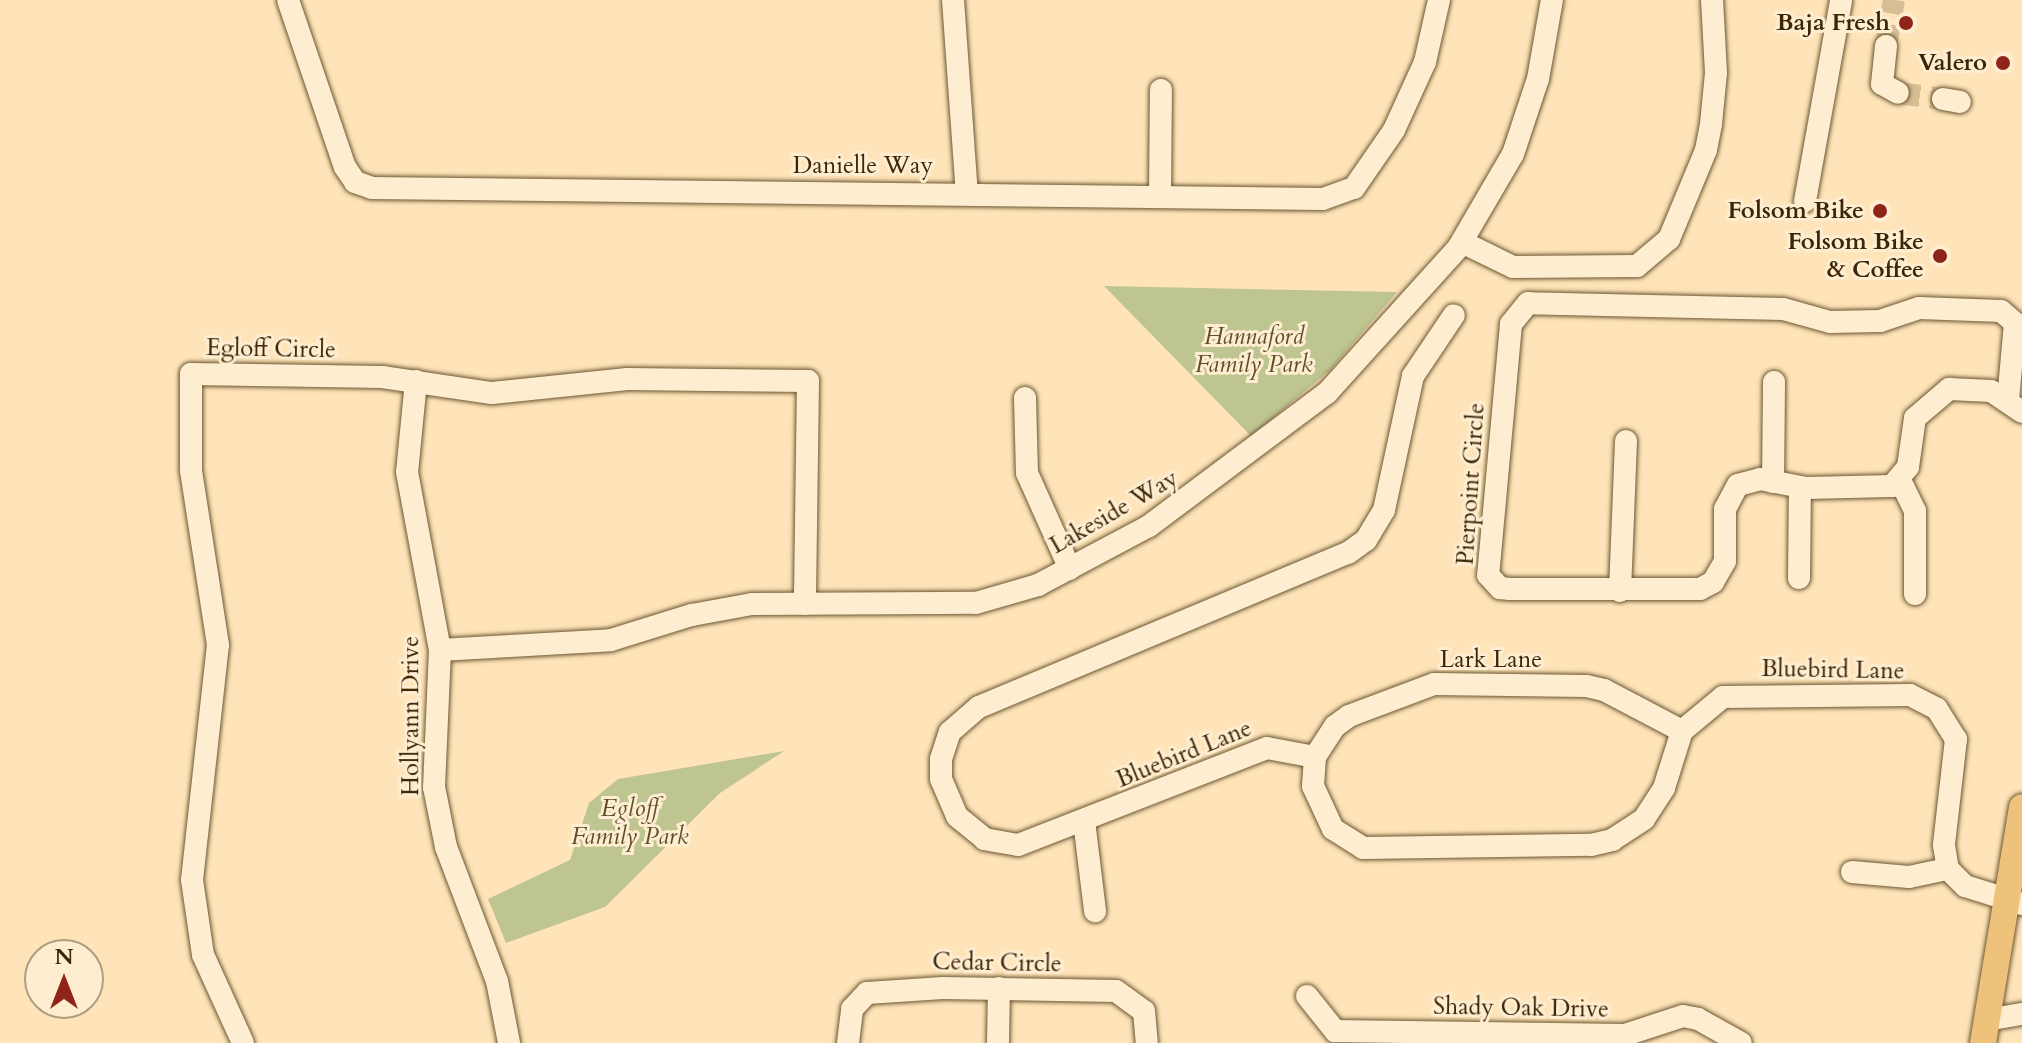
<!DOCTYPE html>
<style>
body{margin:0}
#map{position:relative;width:2022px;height:1043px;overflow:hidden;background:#fee4b8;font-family:Cardo,serif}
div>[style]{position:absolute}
.green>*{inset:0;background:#bec590}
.minor-tunnel>*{height:22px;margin-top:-11px;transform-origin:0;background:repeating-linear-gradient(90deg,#d7be94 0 22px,transparent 0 33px)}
.roads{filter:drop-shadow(0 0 2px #6c5632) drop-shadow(0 0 2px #6c5632)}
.minor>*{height:22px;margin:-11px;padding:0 11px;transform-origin:11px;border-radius:11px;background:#feedd1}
.major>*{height:26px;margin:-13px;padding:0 13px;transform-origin:13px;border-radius:13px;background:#efc27c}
.dots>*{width:22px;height:22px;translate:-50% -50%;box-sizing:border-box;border:4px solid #feedd1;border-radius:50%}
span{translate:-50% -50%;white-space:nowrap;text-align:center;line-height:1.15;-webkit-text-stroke:6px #feedd1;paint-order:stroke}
.poi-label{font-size:24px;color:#3b2606;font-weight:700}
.right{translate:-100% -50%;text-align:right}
.street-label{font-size:24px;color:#3b2606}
.park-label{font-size:24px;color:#5c4e28;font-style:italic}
.north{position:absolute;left:24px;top:939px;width:80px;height:80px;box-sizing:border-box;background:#feedd1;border:2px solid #b09d80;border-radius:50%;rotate:0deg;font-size:22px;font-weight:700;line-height:32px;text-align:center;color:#3b2606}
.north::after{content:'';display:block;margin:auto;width:28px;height:36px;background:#8f2418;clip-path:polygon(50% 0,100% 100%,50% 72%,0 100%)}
</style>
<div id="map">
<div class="green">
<i style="clip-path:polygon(1104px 286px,1397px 292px,1330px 370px,1251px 436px)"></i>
<i style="clip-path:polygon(784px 751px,720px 793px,605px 907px,506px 943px,488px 899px,570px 860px,589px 803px,618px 779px)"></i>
</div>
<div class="minor-tunnel">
<i style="left:1886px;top:46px;width:47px;rotate:-80.1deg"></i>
<i style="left:1898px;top:93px;width:45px;rotate:7.6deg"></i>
</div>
<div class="roads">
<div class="minor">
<i style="left:288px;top:0;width:176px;rotate:71.2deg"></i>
<i style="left:345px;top:167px;width:18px;rotate:56deg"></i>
<i style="left:355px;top:182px;width:18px;rotate:19deg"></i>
<i style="left:372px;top:188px;width:951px;rotate:0.66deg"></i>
<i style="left:1323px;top:199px;width:33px;rotate:-20deg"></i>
<i style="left:1354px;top:188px;width:70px;rotate:-55.4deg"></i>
<i style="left:1394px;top:130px;width:75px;rotate:-65.5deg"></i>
<i style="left:1425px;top:62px;width:64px;rotate:-77.3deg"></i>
<i style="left:953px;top:0;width:194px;rotate:85.9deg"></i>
<i style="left:1886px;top:46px;width:38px;rotate:96deg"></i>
<i style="left:1882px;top:84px;width:18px;rotate:29deg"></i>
<i style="left:1943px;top:99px;width:17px;rotate:10deg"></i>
<i style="left:1160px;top:196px;width:106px;rotate:-89.5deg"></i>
<i style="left:1805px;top:201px;width:204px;rotate:-79.8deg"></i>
<i style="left:1462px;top:242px;width:57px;rotate:26.1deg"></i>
<i style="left:1513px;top:267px;width:124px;rotate:-0.5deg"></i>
<i style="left:1637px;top:266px;width:42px;rotate:-40.2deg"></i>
<i style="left:1669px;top:239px;width:96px;rotate:-67.4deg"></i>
<i style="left:1706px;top:150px;width:26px;rotate:-79deg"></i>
<i style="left:1711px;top:124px;width:51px;rotate:-84.4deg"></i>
<i style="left:1716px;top:73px;width:73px;rotate:-93.1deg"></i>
<i style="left:416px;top:381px;width:91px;rotate:95.6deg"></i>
<i style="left:407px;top:472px;width:181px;rotate:79.5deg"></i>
<i style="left:440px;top:650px;width:137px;rotate:92.5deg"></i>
<i style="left:434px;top:787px;width:61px;rotate:78.7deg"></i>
<i style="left:446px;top:847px;width:143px;rotate:69.2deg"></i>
<i style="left:497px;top:981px;width:63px;rotate:79deg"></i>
<i style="left:1025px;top:398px;width:75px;rotate:88.5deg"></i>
<i style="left:1027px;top:473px;width:105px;rotate:65.9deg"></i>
<i style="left:2008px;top:400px;width:77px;rotate:-84.8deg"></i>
<i style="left:2015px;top:323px;width:18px;rotate:-139deg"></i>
<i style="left:2001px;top:311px;width:82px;rotate:-177.9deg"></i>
<i style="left:1919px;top:308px;width:41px;rotate:161.6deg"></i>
<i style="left:1880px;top:321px;width:50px;rotate:178.9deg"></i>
<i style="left:1830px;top:322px;width:49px;rotate:-164.5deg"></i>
<i style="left:1783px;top:309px;width:255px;rotate:-178.7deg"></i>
<i style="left:1528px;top:303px;width:27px;rotate:129deg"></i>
<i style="left:1511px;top:324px;width:252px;rotate:95.2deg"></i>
<i style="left:1488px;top:575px;width:18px;rotate:47deg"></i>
<i style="left:1500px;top:588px;width:10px;rotate:6deg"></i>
<i style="left:1510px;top:589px;width:190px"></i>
<i style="left:1700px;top:589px;width:15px;rotate:-28deg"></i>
<i style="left:1713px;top:582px;width:24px;rotate:-60deg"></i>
<i style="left:1725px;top:561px;width:52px;rotate:-90deg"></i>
<i style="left:1725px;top:509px;width:27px;rotate:-62deg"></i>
<i style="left:1738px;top:485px;width:23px;rotate:-15deg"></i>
<i style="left:1760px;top:479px;width:47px;rotate:11.1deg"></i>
<i style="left:1806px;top:488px;width:86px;rotate:-1.3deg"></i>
<i style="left:1892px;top:486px;width:25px;rotate:-50deg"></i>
<i style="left:1908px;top:467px;width:49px;rotate:-81.9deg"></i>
<i style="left:1915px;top:418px;width:45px;rotate:-40.5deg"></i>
<i style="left:1949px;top:389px;width:42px;rotate:2.7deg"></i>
<i style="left:1991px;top:391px;width:37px;rotate:34deg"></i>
<i style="left:1900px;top:480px;width:34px;rotate:64deg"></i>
<i style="left:1915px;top:511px;width:83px;rotate:90deg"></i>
<i style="left:1773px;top:482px;width:100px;rotate:-89.4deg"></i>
<i style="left:1799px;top:578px;width:91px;rotate:-89.4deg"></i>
<i style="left:1620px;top:591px;width:150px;rotate:-87.7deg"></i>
<i style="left:440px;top:650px;width:171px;rotate:-3.3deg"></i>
<i style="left:611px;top:640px;width:85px;rotate:-17.2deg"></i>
<i style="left:692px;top:615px;width:61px;rotate:-10.4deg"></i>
<i style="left:752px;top:604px;width:224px;rotate:-0.3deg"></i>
<i style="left:976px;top:603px;width:65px;rotate:-16.2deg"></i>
<i style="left:1038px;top:585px;width:126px;rotate:-28deg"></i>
<i style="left:1149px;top:526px;width:222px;rotate:-36.8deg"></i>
<i style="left:1327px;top:393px;width:195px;rotate:-47.9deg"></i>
<i style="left:1458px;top:248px;width:109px;rotate:-59.7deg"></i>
<i style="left:1513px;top:154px;width:79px;rotate:-71.6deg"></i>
<i style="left:1538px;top:79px;width:80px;rotate:-80deg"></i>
<i style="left:1682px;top:731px;width:88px;rotate:-152.3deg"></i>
<i style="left:1604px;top:690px;width:18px;rotate:-167deg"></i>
<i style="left:1586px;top:686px;width:152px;rotate:-179.2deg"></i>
<i style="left:1434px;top:684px;width:91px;rotate:159.4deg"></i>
<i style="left:1349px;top:716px;width:17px;rotate:144deg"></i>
<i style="left:1335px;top:726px;width:37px;rotate:123deg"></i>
<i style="left:1315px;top:757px;width:29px;rotate:94deg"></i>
<i style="left:1313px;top:786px;width:47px;rotate:65.1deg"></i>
<i style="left:1333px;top:829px;width:36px;rotate:32deg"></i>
<i style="left:1363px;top:848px;width:228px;rotate:-0.8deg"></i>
<i style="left:1591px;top:845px;width:22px;rotate:-13deg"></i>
<i style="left:1612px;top:840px;width:38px;rotate:-33deg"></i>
<i style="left:1644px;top:819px;width:37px;rotate:-57deg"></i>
<i style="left:1664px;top:788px;width:60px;rotate:-72.5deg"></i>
<i style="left:1682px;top:731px;width:53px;rotate:-39.7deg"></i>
<i style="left:1723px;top:697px;width:187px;rotate:-0.6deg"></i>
<i style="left:1910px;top:695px;width:30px;rotate:27deg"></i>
<i style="left:1937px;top:709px;width:36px;rotate:58deg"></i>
<i style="left:1956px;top:739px;width:107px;rotate:96.5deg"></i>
<i style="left:1944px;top:845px;width:24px;rotate:81deg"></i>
<i style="left:1948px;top:869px;width:24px;rotate:45deg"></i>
<i style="left:1965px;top:886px;width:60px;rotate:17.5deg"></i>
<i style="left:1315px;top:757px;width:49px;rotate:-169.4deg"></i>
<i style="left:1267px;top:748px;width:267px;rotate:158.7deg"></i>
<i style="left:1018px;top:845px;width:34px;rotate:-170deg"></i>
<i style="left:985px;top:839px;width:36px;rotate:-141deg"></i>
<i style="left:957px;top:816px;width:40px;rotate:-113.4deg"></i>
<i style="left:941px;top:779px;width:20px;rotate:-90deg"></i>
<i style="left:941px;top:759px;width:28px;rotate:-72deg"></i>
<i style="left:950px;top:732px;width:38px;rotate:-41deg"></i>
<i style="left:979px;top:707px;width:400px;rotate:-22.7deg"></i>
<i style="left:1348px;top:553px;width:22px;rotate:-36deg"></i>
<i style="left:1366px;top:540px;width:35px;rotate:-59deg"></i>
<i style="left:1384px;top:510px;width:137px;rotate:-77.8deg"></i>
<i style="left:1413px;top:376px;width:73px;rotate:-56.1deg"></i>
<i style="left:1084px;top:821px;width:91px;rotate:83deg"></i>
<i style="left:1852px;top:872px;width:57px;rotate:5deg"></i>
<i style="left:1909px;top:877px;width:40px;rotate:-12deg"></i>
<i style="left:1307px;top:996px;width:45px;rotate:51.3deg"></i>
<i style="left:1335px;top:1031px;width:290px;rotate:0.8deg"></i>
<i style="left:1625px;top:1035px;width:61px;rotate:-18.1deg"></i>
<i style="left:1683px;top:1016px;width:15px;rotate:11deg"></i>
<i style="left:1698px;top:1019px;width:49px;rotate:29.2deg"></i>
<i style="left:1987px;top:1020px;width:36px;rotate:-10deg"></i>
<i style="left:243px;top:1043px;width:97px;rotate:-114.4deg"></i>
<i style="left:203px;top:955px;width:76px;rotate:-98.3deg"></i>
<i style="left:192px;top:880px;width:236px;rotate:-83.7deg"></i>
<i style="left:218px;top:645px;width:177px;rotate:-98.8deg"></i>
<i style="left:191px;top:470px;width:96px;rotate:-90deg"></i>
<i style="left:191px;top:374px;width:191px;rotate:0.9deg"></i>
<i style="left:382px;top:377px;width:111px;rotate:8.3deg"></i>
<i style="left:492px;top:393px;width:136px;rotate:-5.9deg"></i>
<i style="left:627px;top:379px;width:181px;rotate:0.6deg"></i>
<i style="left:808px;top:381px;width:223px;rotate:90.8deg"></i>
<i style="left:848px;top:1043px;width:34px;rotate:-83deg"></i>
<i style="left:852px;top:1009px;width:22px;rotate:-47deg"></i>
<i style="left:867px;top:993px;width:76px;rotate:-3.8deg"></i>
<i style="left:943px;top:988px;width:173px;rotate:1deg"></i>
<i style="left:1116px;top:991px;width:34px;rotate:36deg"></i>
<i style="left:1144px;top:1011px;width:32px;rotate:85deg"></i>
<i style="left:998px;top:1043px;width:55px;rotate:-89deg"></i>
</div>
<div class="major">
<i style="left:1983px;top:1043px;width:239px;rotate:-80.6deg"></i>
</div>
</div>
<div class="dots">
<i style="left:1906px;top:23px;background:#8f2418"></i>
<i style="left:2003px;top:63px;background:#8f2418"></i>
<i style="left:1880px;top:211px;background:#8f2418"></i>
<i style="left:1940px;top:256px;background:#8f2418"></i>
</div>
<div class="poi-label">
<span class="right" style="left:1890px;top:23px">Baja Fresh</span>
<span class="right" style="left:1987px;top:63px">Valero</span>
<span class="right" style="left:1864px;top:211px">Folsom Bike</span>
<span class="right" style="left:1924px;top:256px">Folsom Bike<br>&amp; Coffee</span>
</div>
<div class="street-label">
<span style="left:863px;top:166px">Danielle Way</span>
<span style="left:271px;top:349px;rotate:1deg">Egloff Circle</span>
<span style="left:1471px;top:484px;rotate:-86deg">Pierpoint Circle</span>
<span style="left:1114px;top:512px;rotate:-30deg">Lakeside Way</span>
<span style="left:1491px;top:660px">Lark Lane</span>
<span style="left:1833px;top:670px;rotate:1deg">Bluebird Lane</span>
<span style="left:411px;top:716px;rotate:-90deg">Hollyann Drive</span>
<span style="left:1184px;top:754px;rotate:-22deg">Bluebird Lane</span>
<span style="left:997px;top:963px;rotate:1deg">Cedar Circle</span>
<span style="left:1521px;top:1008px;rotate:1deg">Shady Oak Drive</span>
</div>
<div class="park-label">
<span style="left:1254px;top:351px">Hannaford<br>Family Park</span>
<span style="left:630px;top:823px">Egloff<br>Family Park</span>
</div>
<div class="north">N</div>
</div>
